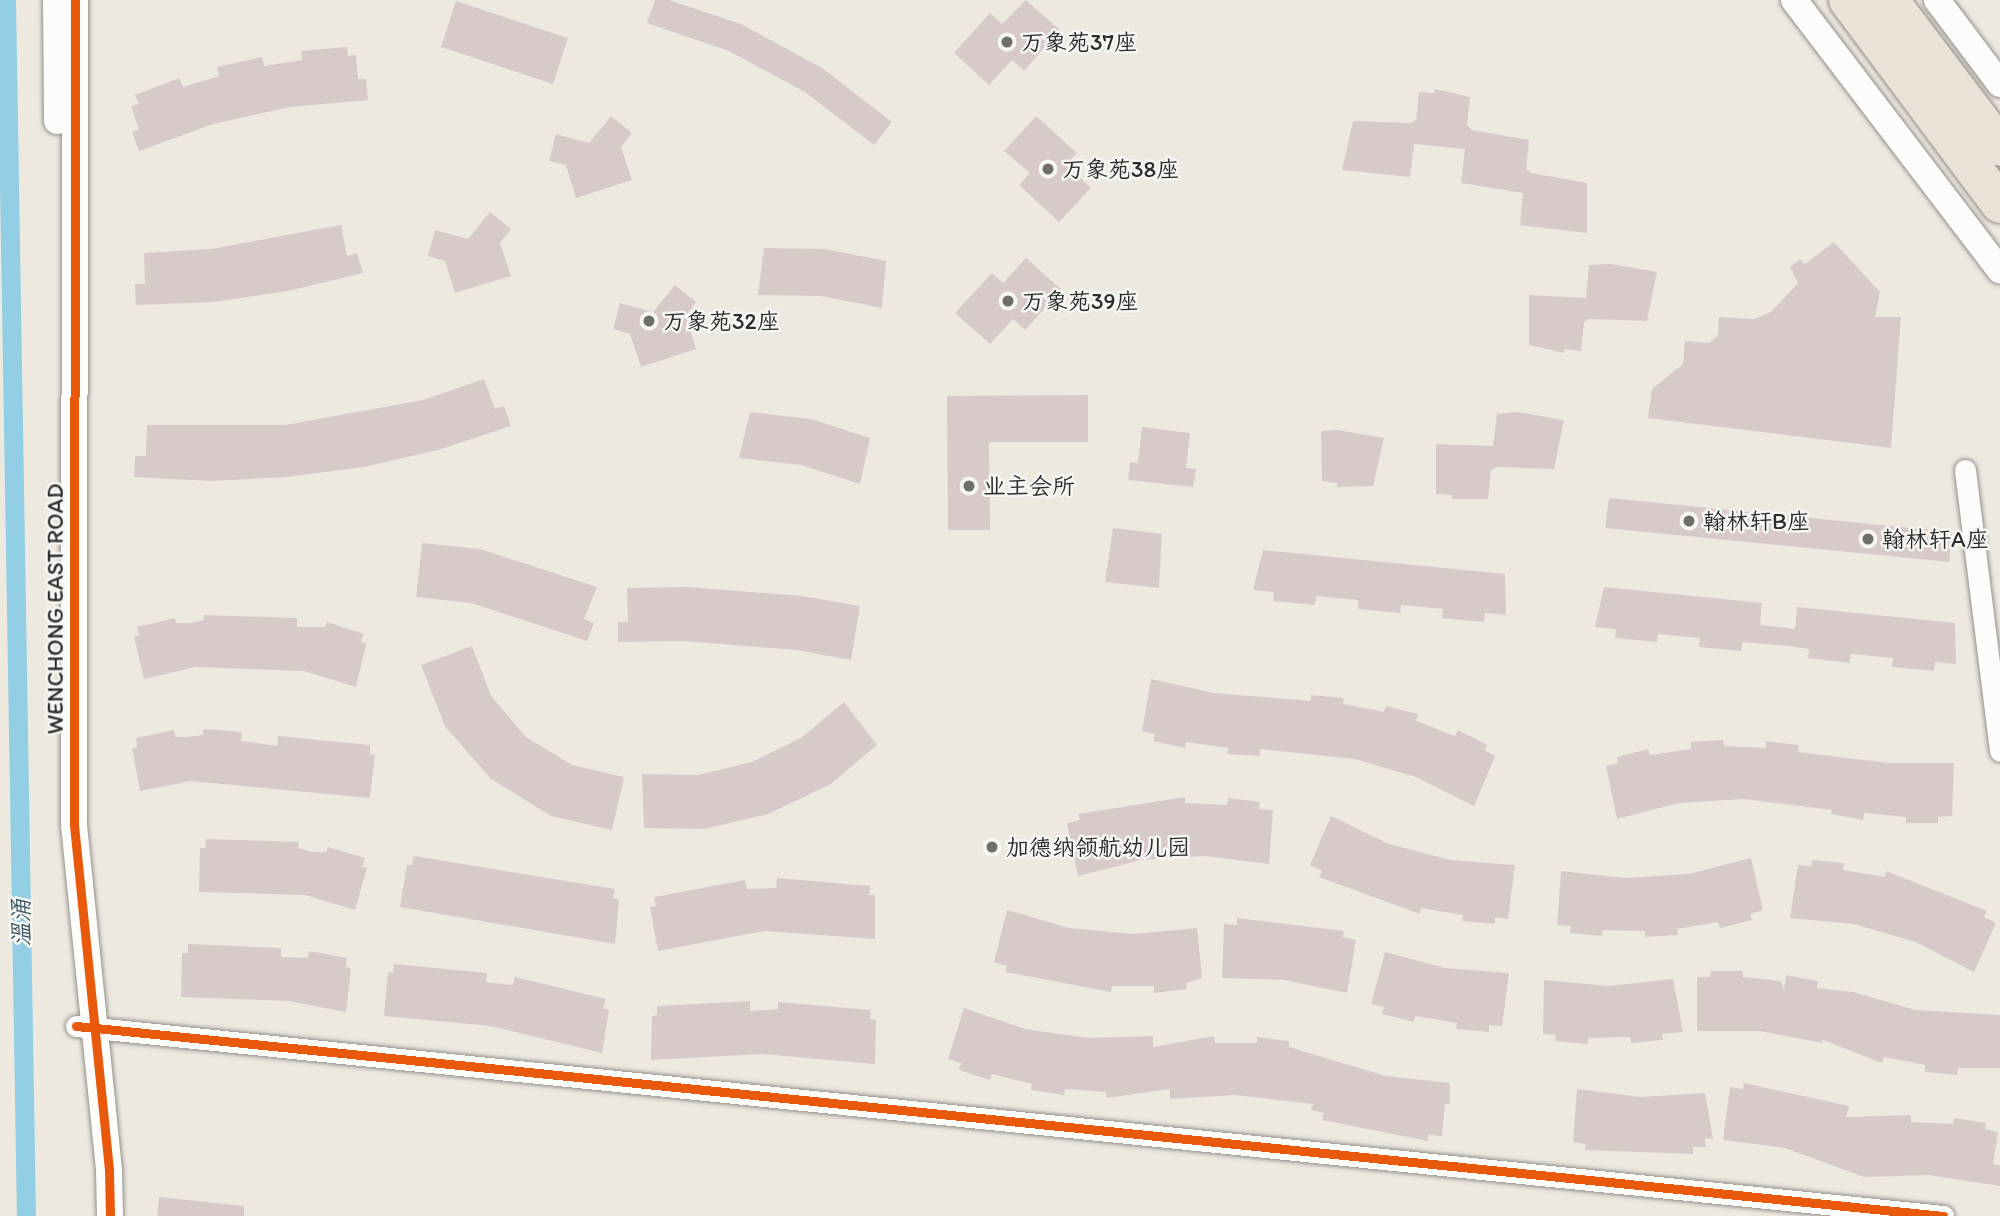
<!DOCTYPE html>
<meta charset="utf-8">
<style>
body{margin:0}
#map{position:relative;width:2000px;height:1216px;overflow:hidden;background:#eee9df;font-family:Itim,"LXGW WenKai TC",sans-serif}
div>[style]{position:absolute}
.canal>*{height:19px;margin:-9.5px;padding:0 9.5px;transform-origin:9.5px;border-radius:9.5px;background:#92cfe5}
.building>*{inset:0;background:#d9caca}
.roads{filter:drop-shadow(0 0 2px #93908b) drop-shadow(0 0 2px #93908b)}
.minor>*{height:21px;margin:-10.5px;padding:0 10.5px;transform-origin:10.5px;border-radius:10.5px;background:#fcfcfa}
.tertiary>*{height:26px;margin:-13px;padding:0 13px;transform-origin:13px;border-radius:13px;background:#fcfcfa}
.motorway>*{height:38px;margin:-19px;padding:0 19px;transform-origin:19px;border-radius:19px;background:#e9e2d6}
.cycleway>*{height:9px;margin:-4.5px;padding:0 4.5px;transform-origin:4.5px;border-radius:4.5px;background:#e8590c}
.dots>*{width:19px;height:19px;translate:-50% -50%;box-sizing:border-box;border:4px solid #f6f6f2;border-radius:50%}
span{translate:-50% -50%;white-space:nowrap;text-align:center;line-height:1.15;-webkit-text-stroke:5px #f6f6f2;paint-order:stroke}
.poi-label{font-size:23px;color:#2b2b2b}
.left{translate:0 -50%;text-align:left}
.street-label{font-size:23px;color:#2b2b2b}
.water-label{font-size:24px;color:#3e5964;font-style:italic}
</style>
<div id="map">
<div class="canal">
<i style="left:6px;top:0;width:1216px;rotate:89.06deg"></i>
</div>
<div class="building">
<i style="clip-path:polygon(655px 0,669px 0,741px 24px,822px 68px,892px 122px,874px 145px,805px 92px,729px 51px,647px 23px)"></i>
<i style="clip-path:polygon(1026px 0,1060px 30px,1024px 71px,1012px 60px,989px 85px,954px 53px,990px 13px,1002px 24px)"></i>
<i style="clip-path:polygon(456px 1px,568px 38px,553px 84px,441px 47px)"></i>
<i style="clip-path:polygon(347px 47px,348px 56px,356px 55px,358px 79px,366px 79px,368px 100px,290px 107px,213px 124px,139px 151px,132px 132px,139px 129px,131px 106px,139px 104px,135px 95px,179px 78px,183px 87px,219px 76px,217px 67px,262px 57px,264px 66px,302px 60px,301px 51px)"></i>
<i style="clip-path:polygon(1435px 89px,1470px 97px,1467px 125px,1472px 130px,1529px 140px,1526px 169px,1531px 173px,1587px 183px,1587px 233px,1520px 225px,1523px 193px,1461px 183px,1465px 149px,1414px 144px,1410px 177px,1342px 170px,1353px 121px,1410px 123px,1416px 120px,1419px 92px,1434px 93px)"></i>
<i style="clip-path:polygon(611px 116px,632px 133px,621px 147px,632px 180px,576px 198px,566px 165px,549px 161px,556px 134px,589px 143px)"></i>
<i style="clip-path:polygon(1036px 116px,1077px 153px,1066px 165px,1091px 188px,1059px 222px,1019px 185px,1030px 173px,1004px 151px)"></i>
<i style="clip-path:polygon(490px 212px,511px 229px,500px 243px,511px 276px,455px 293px,445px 261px,428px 256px,435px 230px,468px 239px)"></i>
<i style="clip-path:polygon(341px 225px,347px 256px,357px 253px,363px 273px,288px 291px,213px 302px,136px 305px,135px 284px,145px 284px,144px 253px,211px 249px)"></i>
<i style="clip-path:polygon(1834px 242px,1880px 292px,1875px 317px,1901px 317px,1891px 448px,1648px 418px,1652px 389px,1683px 364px,1685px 341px,1709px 343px,1718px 335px,1719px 317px,1754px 319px,1771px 312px,1798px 283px,1790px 267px,1800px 259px,1805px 264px)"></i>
<i style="clip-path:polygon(764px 248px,825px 249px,886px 261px,882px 308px,821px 296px,758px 295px)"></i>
<i style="clip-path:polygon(1026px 258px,1062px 290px,1025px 330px,1013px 319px,990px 344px,955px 313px,992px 273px,1003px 283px)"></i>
<i style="clip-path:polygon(1611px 264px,1657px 272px,1647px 321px,1589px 319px,1584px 322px,1581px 351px,1565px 349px,1564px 353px,1529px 345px,1529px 295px,1586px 298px,1589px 265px)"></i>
<i style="clip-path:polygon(675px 285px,696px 302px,686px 316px,696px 349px,641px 367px,630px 334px,613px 329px,620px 303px,653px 312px)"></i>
<i style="clip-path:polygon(484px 379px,495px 409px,504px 406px,511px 426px,438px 450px,364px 467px,287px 477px,211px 481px,134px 477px,135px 456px,146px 456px,147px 425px,285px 425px,423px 400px)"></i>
<i style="clip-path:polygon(1088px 395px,1088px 442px,989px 442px,990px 530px,948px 530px,947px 396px)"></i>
<i style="clip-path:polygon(750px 412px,811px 419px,870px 438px,860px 484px,801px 465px,739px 458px)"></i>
<i style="clip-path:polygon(1518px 412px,1564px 420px,1554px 469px,1497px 467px,1491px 470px,1488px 499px,1452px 499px,1452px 495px,1436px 494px,1436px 444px,1493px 446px,1497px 414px)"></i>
<i style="clip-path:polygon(1142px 427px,1190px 433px,1186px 468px,1196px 469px,1193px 487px,1128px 480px,1130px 462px,1138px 463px)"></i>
<i style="clip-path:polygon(1338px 430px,1384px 438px,1373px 486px,1337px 487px,1337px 483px,1322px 481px,1321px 431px)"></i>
<i style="clip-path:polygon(1609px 498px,1952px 532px,1949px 562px,1605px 528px)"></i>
<i style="clip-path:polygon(1113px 528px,1162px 534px,1159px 588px,1105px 582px)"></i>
<i style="clip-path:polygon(422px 543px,480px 549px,597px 587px,584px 619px,594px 623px,587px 641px,471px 603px,416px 597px)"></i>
<i style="clip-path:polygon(1263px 550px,1505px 574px,1506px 615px,1485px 613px,1484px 622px,1442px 618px,1443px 609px,1401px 605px,1400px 613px,1358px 609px,1358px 600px,1316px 596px,1315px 605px,1273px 601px,1274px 592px,1253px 590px)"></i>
<i style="clip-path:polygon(687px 587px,802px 596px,860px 606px,851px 660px,797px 650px,683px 641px,618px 642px,618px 622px,628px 622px,627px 588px)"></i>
<i style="clip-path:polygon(1604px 587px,1762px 603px,1760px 625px,1795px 629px,1797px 607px,1955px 623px,1956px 664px,1935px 662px,1934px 671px,1892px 667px,1893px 658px,1851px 654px,1850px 663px,1808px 658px,1809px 649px,1788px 646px,1742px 642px,1741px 651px,1699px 647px,1700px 638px,1658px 634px,1657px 642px,1615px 638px,1616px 629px,1595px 627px)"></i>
<i style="clip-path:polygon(204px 615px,297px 618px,297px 627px,325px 627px,327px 622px,364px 634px,361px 642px,366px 644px,356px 687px,304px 671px,195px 667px,144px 679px,134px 637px,139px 635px,137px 627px,175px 618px,176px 623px,191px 623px,204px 620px)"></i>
<i style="clip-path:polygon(472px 646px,491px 696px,526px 737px,572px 765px,624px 777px,612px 830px,551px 816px,490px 778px,445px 726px,421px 665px)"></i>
<i style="clip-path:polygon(1151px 679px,1214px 693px,1311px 701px,1311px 695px,1344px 698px,1343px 704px,1384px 712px,1386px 706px,1418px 714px,1416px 721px,1455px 736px,1458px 730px,1487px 745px,1484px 750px,1495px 756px,1474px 806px,1416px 777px,1354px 759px,1260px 749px,1260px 756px,1227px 754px,1228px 748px,1186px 742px,1185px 748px,1153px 741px,1155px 734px,1142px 731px)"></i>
<i style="clip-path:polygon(844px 702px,877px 745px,831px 784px,768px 814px,704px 829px,644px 828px,642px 774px,698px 775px,752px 762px,801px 738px)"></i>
<i style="clip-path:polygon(203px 729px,242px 732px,241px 741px,277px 746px,278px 736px,370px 745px,370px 754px,375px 755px,370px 798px,191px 781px,140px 791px,132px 748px,137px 747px,136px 738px,174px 730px,175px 737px,187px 737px,203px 735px)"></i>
<i style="clip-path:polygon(1723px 740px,1724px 746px,1766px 748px,1766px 741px,1799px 745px,1798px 752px,1889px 763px,1954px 763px,1952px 816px,1938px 817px,1938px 823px,1906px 823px,1906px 817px,1864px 813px,1863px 820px,1831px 814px,1832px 810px,1743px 799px,1679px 803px,1617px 819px,1606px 766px,1618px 763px,1617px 757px,1648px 749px,1650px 755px,1691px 749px,1691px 742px)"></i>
<i style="clip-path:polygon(1185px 797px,1185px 803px,1227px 805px,1228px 798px,1260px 802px,1259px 809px,1273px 810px,1269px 864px,1205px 856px,1141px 860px,1078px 876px,1067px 823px,1080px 820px,1078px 814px)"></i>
<i style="clip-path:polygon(1331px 816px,1389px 844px,1451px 860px,1515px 865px,1508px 919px,1495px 917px,1495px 924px,1462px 921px,1463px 915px,1421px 908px,1420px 914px,1319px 877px,1322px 871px,1310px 865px)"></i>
<i style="clip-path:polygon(206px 839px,299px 842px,298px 848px,312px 852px,326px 852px,328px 847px,365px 858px,362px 867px,367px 868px,355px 910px,305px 895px,199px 892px,200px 848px,205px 848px)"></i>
<i style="clip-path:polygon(414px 856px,615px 889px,613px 898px,619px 900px,615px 944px,400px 907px,407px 865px,412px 865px)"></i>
<i style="clip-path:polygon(1751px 858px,1763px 910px,1750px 914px,1752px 920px,1720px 928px,1718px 922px,1677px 929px,1678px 935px,1645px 937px,1645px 931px,1603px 930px,1602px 936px,1570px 933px,1571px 926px,1557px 925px,1561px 871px,1625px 878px,1689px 874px)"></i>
<i style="clip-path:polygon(1812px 860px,1844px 863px,1843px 870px,1885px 877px,1886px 871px,1987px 911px,1984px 917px,1996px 923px,1974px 972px,1916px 942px,1854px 924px,1790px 918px,1798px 865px,1811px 866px)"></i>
<i style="clip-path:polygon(777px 878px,870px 886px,869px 895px,875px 895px,875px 939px,764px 931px,658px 951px,650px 907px,656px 906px,654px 897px,745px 880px,747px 889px,776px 888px)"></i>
<i style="clip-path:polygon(1007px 910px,1069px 928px,1133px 934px,1197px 928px,1202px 978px,1186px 983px,1187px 989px,1154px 993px,1154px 986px,1112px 986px,1111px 992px,1005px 972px,1007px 966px,994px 962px)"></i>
<i style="clip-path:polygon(1237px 918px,1344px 931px,1343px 937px,1356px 940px,1347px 993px,1284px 980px,1222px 978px,1224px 924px,1237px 925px)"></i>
<i style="clip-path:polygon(188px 944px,281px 948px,281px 957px,308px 958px,309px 951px,347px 958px,346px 967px,351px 968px,346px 1012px,288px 1001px,181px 997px,182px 953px,188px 953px)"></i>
<i style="clip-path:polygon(1385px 952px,1445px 968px,1509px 973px,1502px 1026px,1489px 1025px,1489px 1032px,1456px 1029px,1457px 1023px,1415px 1016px,1414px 1022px,1382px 1014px,1384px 1007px,1371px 1004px)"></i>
<i style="clip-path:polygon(394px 964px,487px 973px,486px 982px,513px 985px,515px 977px,606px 999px,603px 1008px,609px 1010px,602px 1053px,491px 1026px,384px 1016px,388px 972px,393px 973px)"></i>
<i style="clip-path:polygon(1711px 971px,1743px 971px,1743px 977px,1781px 981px,1784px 990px,1786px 975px,1818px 981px,1817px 988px,1853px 992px,1915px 1010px,2000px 1015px,2000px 1068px,1958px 1068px,1957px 1075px,1925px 1072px,1925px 1065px,1884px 1057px,1882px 1063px,1823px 1040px,1822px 1043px,1759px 1031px,1697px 1031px,1697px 977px,1710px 977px)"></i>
<i style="clip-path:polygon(1673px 979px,1683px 1032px,1662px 1034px,1663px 1040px,1631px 1043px,1630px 1037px,1588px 1038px,1588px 1044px,1555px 1041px,1556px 1035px,1543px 1034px,1544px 980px,1609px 986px)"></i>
<i style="clip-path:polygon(750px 1001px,750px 1011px,778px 1009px,778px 1002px,871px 1010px,870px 1019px,876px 1020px,875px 1064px,762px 1054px,651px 1060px,652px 1016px,657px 1015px,657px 1006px)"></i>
<i style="clip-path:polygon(964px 1008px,1025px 1029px,1088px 1038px,1153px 1036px,1153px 1047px,1214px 1036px,1215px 1043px,1257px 1043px,1257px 1037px,1289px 1041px,1289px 1047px,1386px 1076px,1450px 1083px,1450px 1104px,1445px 1104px,1442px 1136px,1428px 1135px,1428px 1141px,1322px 1120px,1324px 1113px,1311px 1110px,1313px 1104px,1235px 1095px,1170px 1099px,1170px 1089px,1107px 1098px,1106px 1092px,1065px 1089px,1064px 1095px,1031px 1090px,1032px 1084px,992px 1074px,990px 1080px,959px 1070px,961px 1063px,948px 1059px)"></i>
<i style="clip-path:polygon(1744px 1083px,1849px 1106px,1846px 1117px,1911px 1115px,1911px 1122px,1953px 1124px,1954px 1118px,1986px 1123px,1985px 1129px,1998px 1132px,1993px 1164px,2000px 1165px,2000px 1186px,1928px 1175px,1864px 1177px,1785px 1148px,1723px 1140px,1730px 1087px,1743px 1089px)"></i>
<i style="clip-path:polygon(1577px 1089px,1641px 1097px,1705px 1093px,1713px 1139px,1705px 1138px,1706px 1147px,1693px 1147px,1693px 1154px,1585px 1150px,1586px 1144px,1573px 1142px)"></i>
<i style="clip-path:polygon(159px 1197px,244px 1206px,244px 1216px,157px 1216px)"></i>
</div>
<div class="roads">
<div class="minor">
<i style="left:1965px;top:470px;width:283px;rotate:82.9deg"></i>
<i style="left:76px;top:1026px;width:1877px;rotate:5.81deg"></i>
</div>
<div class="tertiary">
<i style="left:56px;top:0;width:121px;rotate:89.5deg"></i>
<i style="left:75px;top:0;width:825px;rotate:90.07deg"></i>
<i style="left:74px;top:825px;width:348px;rotate:84.2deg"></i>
<i style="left:109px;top:1171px;width:45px;rotate:88.7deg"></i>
<i style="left:1794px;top:0;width:340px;rotate:52.7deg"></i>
<i style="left:1937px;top:0;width:105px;rotate:53.1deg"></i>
</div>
<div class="motorway">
<i style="left:1848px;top:0;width:254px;rotate:53.3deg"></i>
<i style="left:1889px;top:0;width:184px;rotate:52.9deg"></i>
</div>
</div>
<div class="cycleway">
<i style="left:75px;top:0;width:825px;rotate:90.07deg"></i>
<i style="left:74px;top:825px;width:348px;rotate:84.2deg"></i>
<i style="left:109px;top:1171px;width:45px;rotate:88.7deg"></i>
<i style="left:76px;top:1026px;width:1877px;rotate:5.81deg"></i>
</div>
<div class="dots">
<i style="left:1007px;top:42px;background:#6f6e6a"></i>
<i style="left:1048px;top:169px;background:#6f6e6a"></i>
<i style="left:1008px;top:301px;background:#6f6e6a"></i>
<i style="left:649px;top:321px;background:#6f6e6a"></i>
<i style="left:969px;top:486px;background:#6f6e6a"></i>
<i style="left:1689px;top:521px;background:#6f6e6a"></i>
<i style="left:1868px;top:539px;background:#6f6e6a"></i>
<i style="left:992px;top:847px;background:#6f6e6a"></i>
</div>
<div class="poi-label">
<span class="left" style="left:1021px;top:42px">万象苑37座</span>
<span class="left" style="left:1062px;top:169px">万象苑38座</span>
<span class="left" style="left:1022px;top:301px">万象苑39座</span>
<span class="left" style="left:663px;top:321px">万象苑32座</span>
<span class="left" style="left:983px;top:486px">业主会所</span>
<span class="left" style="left:1703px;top:521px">翰林轩B座</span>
<span class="left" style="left:1882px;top:539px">翰林轩A座</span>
<span class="left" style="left:1006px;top:847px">加德纳领航幼儿园</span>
</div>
<div class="street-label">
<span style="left:55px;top:609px;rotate:-90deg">WENCHONG EAST ROAD</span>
</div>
<div class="water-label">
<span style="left:21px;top:923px;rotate:-91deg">温涌</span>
</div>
</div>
